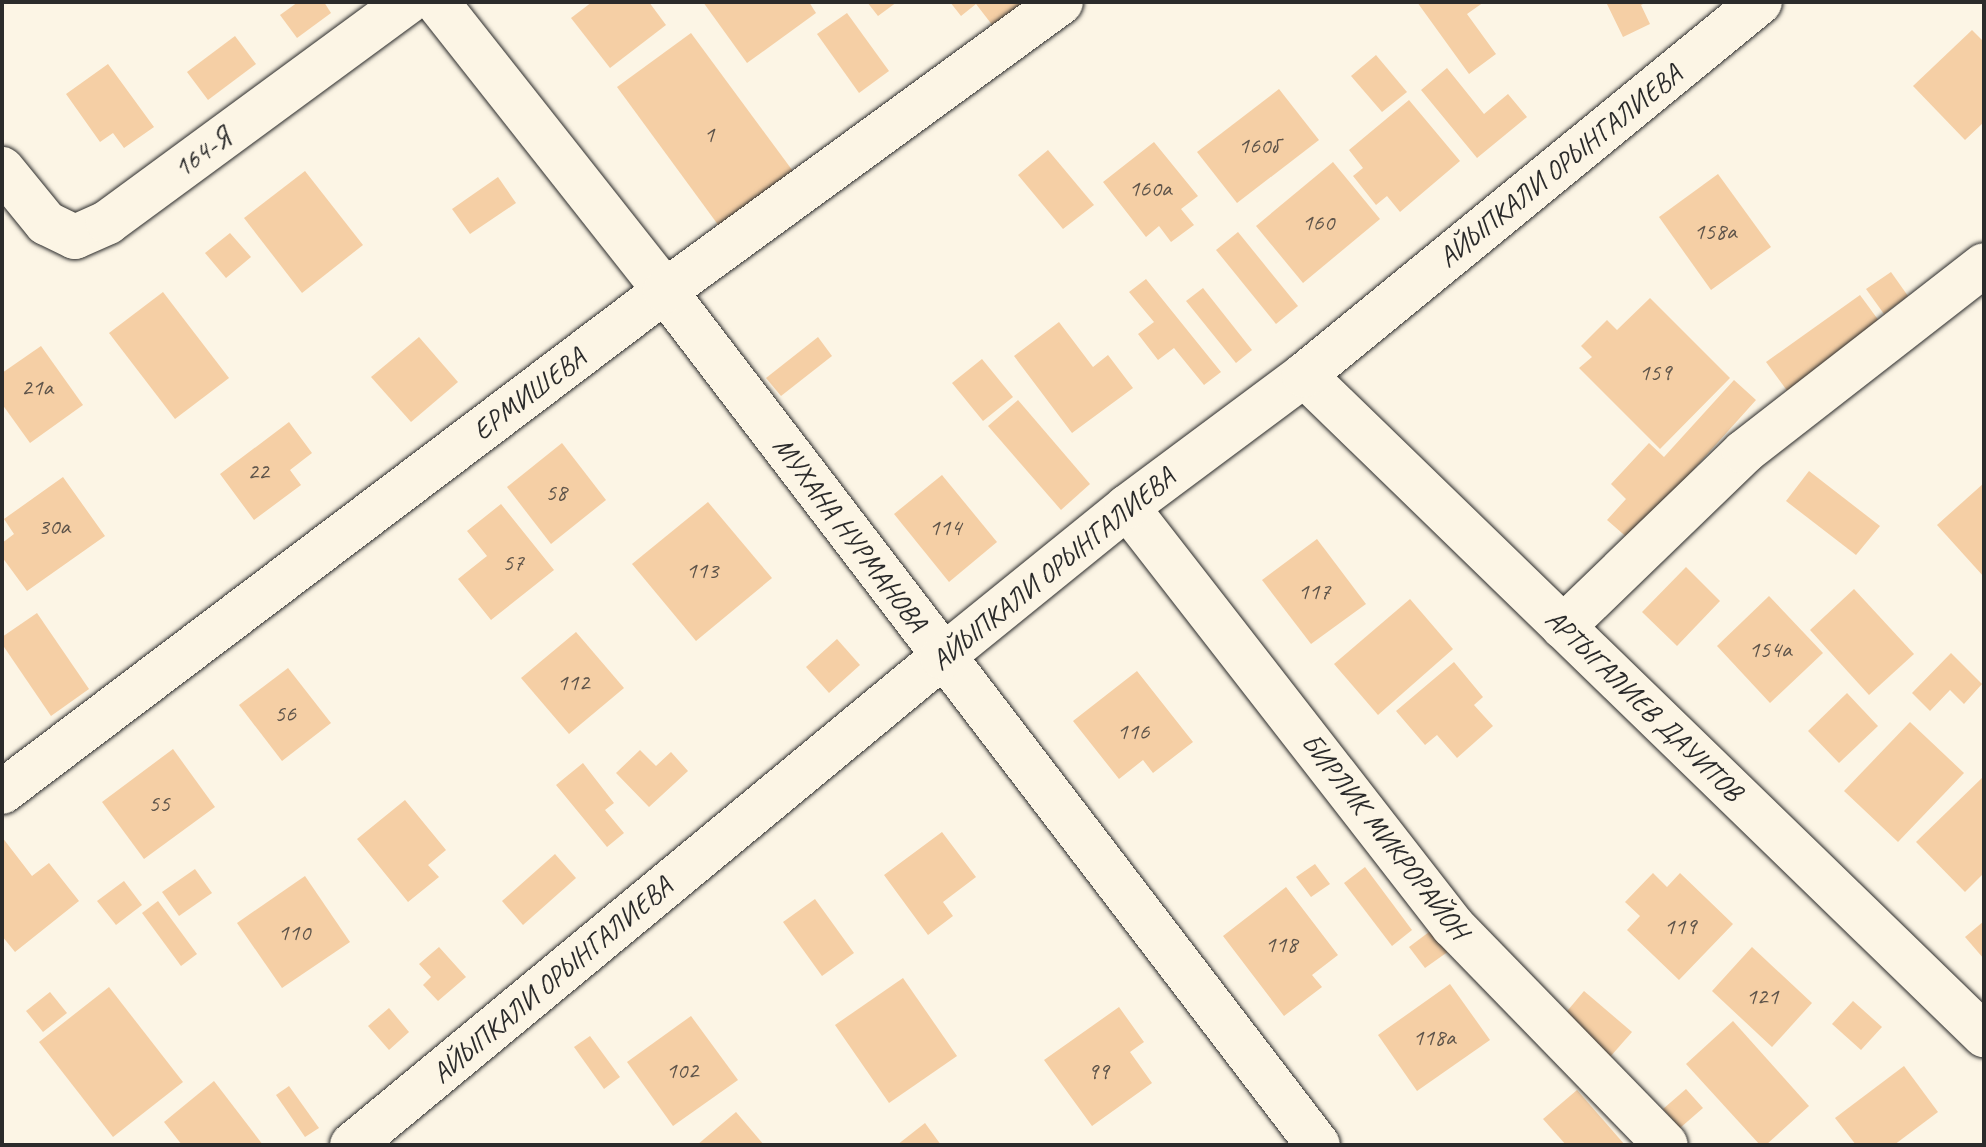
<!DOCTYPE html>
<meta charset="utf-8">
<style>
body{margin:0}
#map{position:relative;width:1986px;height:1147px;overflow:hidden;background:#fcf5e5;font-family:Caveat,sans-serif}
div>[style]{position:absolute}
.building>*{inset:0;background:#f5cfa5}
.roads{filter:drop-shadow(0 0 2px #2b2b2b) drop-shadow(0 0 2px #2b2b2b)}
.street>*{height:44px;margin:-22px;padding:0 22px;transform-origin:22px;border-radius:22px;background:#fcf5e5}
span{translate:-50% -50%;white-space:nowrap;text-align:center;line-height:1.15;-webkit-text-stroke:6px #fcf5e5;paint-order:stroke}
.number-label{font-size:24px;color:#5e544a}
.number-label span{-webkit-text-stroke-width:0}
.street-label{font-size:28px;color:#2b2b2b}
.frame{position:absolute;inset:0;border:4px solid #2b2b2b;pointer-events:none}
</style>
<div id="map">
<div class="building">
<i style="clip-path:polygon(298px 2px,324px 2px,331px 13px,297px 38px,280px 15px)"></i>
<i style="clip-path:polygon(592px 2px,649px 2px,666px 25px,610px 68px,571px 18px)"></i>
<i style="clip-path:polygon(703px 2px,809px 2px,816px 13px,747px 63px)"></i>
<i style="clip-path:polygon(867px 2px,897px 2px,878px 16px)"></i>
<i style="clip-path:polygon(950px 2px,1020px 2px,1022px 4px,993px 26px,976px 4px,961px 16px)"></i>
<i style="clip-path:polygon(1417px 2px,1484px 2px,1467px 14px,1496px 54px,1469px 74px)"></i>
<i style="clip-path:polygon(1606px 2px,1647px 2px,1641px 5px,1650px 24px,1623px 37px)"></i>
<i style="clip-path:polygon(847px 13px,889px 71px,859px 93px,817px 34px)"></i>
<i style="clip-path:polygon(1972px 30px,1984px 42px,1984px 122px,1965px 140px,1913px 86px)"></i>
<i style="clip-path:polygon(691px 33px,801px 182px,727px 237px,617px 87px)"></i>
<i style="clip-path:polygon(235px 36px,256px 64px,208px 100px,187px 72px)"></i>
<i style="clip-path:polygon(1376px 55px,1407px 92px,1382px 112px,1351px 76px)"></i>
<i style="clip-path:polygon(108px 64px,154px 127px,124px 148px,113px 133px,100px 142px,66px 94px)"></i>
<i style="clip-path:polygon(1447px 68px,1484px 114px,1508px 94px,1527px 117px,1477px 158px,1421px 90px)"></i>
<i style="clip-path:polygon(1279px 89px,1319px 140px,1237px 203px,1197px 152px)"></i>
<i style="clip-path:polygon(1409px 100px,1460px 161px,1400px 212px,1387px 196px,1376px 205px,1353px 176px,1363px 168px,1349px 150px)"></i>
<i style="clip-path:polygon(1154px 142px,1198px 196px,1181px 209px,1194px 225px,1171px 242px,1159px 226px,1146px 237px,1103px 182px)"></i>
<i style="clip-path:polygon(1048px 150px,1094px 205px,1063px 229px,1018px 175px)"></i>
<i style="clip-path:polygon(1333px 162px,1380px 219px,1303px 283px,1256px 226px)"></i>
<i style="clip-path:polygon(305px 171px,363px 245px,302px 293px,244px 218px)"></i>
<i style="clip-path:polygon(1718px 174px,1771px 247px,1711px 290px,1659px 217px)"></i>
<i style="clip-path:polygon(498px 177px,516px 203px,470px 234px,452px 209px)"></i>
<i style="clip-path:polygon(1238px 232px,1298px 306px,1276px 324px,1216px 250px)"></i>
<i style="clip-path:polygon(230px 233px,251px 257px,226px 278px,205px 253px)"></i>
<i style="clip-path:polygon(1891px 272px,1908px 296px,1884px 314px,1866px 289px)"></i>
<i style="clip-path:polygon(1146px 279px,1221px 372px,1204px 385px,1174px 348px,1158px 360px,1138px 334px,1154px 322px,1129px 292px)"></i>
<i style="clip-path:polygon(1203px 288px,1252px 350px,1236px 363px,1186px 301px)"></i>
<i style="clip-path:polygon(163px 292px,229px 378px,175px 419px,109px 333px)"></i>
<i style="clip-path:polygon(1860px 295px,1882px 325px,1788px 392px,1766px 362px)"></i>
<i style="clip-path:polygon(1650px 298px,1730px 378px,1660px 449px,1579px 368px,1592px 357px,1581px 346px,1607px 320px,1617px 330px)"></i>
<i style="clip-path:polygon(1059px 322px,1093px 367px,1108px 355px,1133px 388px,1072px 433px,1014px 356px)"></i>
<i style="clip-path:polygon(419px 337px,458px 382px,411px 422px,371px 377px)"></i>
<i style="clip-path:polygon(818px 337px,832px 356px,781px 396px,766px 378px)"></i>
<i style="clip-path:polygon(41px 346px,83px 405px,30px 443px,2px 404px,2px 373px)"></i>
<i style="clip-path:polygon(982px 359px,1013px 397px,983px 421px,952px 383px)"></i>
<i style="clip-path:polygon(1734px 380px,1756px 400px,1630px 540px,1607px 520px,1626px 499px,1611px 484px,1649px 443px,1664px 457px)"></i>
<i style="clip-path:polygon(1018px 400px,1090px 484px,1061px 510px,988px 426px)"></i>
<i style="clip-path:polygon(289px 422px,312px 453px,290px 470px,301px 485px,254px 520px,220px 474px)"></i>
<i style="clip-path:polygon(562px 443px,606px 500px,551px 544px,507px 487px)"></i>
<i style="clip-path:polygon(1809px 471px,1880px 526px,1856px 555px,1786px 501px)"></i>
<i style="clip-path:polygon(942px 475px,997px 542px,949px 582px,894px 514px)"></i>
<i style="clip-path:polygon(63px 477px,105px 536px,27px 591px,2px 557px,2px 543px,14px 534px,4px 519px)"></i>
<i style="clip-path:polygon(1984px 483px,1984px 577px,1937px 525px)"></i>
<i style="clip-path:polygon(708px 502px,772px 578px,696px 641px,632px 564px)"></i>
<i style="clip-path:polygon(501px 504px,554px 570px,491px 620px,458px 579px,487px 556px,467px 531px)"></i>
<i style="clip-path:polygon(1317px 539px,1366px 604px,1311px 644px,1262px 580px)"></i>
<i style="clip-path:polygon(1686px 567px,1720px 601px,1677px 646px,1642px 612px)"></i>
<i style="clip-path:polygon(1854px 589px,1914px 654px,1869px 695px,1810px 630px)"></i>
<i style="clip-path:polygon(1769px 596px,1823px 653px,1770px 703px,1717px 646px)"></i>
<i style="clip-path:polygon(1410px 599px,1453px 649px,1378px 715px,1334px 664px)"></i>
<i style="clip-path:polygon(37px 613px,89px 689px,51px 716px,2px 644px,2px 637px)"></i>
<i style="clip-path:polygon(576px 632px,624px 688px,569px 734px,521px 678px)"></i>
<i style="clip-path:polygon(837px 639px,860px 665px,829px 693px,806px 667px)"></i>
<i style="clip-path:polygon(1951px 653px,1982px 684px,1964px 704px,1950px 690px,1930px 711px,1912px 693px)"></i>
<i style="clip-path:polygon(1454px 662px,1483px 697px,1474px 705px,1493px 726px,1457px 758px,1437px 735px,1425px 745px,1396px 711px)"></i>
<i style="clip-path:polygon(288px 668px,331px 723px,282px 761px,239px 705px)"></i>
<i style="clip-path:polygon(1137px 671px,1193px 742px,1153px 773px,1143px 760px,1119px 779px,1073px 721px)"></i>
<i style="clip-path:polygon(1847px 693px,1878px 726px,1839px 763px,1808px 731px)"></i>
<i style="clip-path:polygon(1910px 722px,1964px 773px,1898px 842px,1844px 791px)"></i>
<i style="clip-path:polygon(173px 749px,215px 807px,144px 859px,102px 802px)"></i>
<i style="clip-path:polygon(640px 750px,656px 766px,671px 752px,688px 771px,649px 807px,616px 773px)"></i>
<i style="clip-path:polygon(583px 763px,614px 803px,605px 810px,624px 833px,607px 847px,556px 785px)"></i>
<i style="clip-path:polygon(1984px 776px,1984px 873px,1965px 892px,1916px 842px)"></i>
<i style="clip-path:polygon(405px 800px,446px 850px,428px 865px,439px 877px,408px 902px,357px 839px)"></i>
<i style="clip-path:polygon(942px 832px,976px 877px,943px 902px,953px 916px,928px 935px,884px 875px)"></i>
<i style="clip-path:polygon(2px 837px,32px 876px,49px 863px,79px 901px,15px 952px,2px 936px)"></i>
<i style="clip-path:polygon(555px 854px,576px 878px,523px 925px,502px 901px)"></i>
<i style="clip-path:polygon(1315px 864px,1330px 884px,1311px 897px,1296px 877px)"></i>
<i style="clip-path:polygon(1365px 867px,1412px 930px,1392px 946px,1344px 883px)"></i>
<i style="clip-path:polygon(195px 869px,212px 893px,179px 916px,162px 892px)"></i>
<i style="clip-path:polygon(1653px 873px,1667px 887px,1680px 873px,1733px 924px,1679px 980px,1627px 930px,1640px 916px,1625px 902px)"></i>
<i style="clip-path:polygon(305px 876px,350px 942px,282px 988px,237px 923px)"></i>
<i style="clip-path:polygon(124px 881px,142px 905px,116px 925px,97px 901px)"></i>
<i style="clip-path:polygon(1286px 887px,1338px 955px,1312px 975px,1322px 987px,1284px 1016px,1223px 936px)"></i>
<i style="clip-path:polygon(815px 899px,854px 953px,822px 976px,783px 922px)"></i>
<i style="clip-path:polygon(158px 901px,197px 954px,181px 966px,142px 913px)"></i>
<i style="clip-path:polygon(1984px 921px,1984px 959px,1965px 937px)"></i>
<i style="clip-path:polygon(1433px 929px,1449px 951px,1425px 968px,1409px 947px)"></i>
<i style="clip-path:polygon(439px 947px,466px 977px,438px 1001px,423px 985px,431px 977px,419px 964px)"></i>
<i style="clip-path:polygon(1752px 947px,1812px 1003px,1772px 1047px,1712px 991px)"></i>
<i style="clip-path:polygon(903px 978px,957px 1056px,889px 1103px,835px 1025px)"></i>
<i style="clip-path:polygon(1450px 984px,1490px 1040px,1417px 1091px,1378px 1035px)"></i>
<i style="clip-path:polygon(109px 987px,183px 1082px,113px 1137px,39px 1042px)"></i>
<i style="clip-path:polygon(1584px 991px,1632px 1032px,1610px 1057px,1563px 1016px)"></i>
<i style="clip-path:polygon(50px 992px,67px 1013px,43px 1032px,26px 1011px)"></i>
<i style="clip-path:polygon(1853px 1001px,1882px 1027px,1861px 1050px,1832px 1024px)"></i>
<i style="clip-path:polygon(1119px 1007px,1144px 1042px,1130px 1052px,1152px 1083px,1092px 1126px,1044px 1060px)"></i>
<i style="clip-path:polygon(389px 1008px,409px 1032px,389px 1050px,368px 1026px)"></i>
<i style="clip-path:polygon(691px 1016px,738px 1080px,673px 1126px,627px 1062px)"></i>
<i style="clip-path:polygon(1733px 1021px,1809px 1106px,1766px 1145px,1760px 1145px,1686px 1064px)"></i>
<i style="clip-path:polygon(590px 1036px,620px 1077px,604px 1089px,574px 1047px)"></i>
<i style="clip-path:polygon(1904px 1066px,1938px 1112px,1894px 1145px,1856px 1145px,1835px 1118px)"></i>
<i style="clip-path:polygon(214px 1081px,263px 1145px,182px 1145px,164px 1122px)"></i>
<i style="clip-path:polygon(289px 1086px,319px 1128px,305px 1137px,276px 1095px)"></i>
<i style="clip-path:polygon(1686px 1089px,1703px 1108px,1680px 1128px,1663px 1109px)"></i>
<i style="clip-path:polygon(1577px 1090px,1625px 1145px,1566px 1145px,1543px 1119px)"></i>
<i style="clip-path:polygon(736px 1112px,764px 1145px,697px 1145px)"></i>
<i style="clip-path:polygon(925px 1123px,941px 1145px,897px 1145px)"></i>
</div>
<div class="roads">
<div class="street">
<i style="left:437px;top:2px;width:368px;rotate:51.7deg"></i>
<i style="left:665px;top:291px;width:1075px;rotate:52.6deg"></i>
<i style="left:2px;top:169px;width:70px;rotate:50.8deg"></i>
<i style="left:46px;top:223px;width:32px;rotate:26deg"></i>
<i style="left:75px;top:237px;width:36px;rotate:-24deg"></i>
<i style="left:108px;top:222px;width:372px;rotate:-36.3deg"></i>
<i style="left:1304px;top:375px;width:948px;rotate:44.14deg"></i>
<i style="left:1127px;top:507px;width:531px;rotate:52.12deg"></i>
<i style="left:1453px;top:926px;width:305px;rotate:45.8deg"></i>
<i style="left:1563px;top:627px;width:252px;rotate:-44deg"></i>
<i style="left:1744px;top:452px;width:304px;rotate:-37.9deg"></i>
<i style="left:2px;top:792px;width:831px;rotate:-37.08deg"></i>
<i style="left:665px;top:291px;width:490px;rotate:-36.1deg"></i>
<i style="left:352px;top:1145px;width:766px;rotate:-39.59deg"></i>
<i style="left:942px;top:657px;width:238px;rotate:-39deg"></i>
<i style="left:1127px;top:507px;width:221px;rotate:-36.7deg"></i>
<i style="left:1304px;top:375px;width:589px;rotate:-39.28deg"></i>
</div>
</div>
<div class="number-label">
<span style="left:709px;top:135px">1</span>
<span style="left:1258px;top:146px">160б</span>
<span style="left:1150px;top:189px">160а</span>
<span style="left:1318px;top:223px">160</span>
<span style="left:1715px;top:232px">158а</span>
<span style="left:1655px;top:373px">159</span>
<span style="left:37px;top:388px">21а</span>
<span style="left:258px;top:472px">22</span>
<span style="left:556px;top:493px">58</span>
<span style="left:54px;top:527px">30а</span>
<span style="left:945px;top:528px">114</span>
<span style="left:513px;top:563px">57</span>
<span style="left:702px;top:571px">113</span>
<span style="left:1314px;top:592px">117</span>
<span style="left:1770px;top:650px">154а</span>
<span style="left:573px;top:683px">112</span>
<span style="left:285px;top:714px">56</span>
<span style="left:1133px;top:732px">116</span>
<span style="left:159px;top:804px">55</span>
<span style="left:1680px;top:927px">119</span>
<span style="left:294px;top:933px">110</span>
<span style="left:1281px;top:945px">118</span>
<span style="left:1762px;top:997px">121</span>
<span style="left:1434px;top:1038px">118а</span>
<span style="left:682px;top:1071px">102</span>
<span style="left:1098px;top:1072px">99</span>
</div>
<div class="street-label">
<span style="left:202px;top:153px;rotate:-36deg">164-Я</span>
<span style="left:1560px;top:166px;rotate:-39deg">АЙЫПКАЛИ ОРЫНГАЛИЕВА</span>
<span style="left:529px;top:394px;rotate:-37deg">ЕРМИШЕВА</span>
<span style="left:850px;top:534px;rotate:53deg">МУХАНА НУРМАНОВА</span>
<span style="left:1053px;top:569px;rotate:-39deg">АЙЫПКАЛИ ОРЫНГАЛИЕВА</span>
<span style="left:1644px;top:705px;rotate:44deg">АРТЫГАЛИЕВ ДАУИТОВ</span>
<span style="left:1385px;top:836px;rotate:52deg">БИРЛИК МИКРОРАЙОН</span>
<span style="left:552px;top:980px;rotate:-40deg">АЙЫПКАЛИ ОРЫНГАЛИЕВА</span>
</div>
<div class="frame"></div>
</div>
